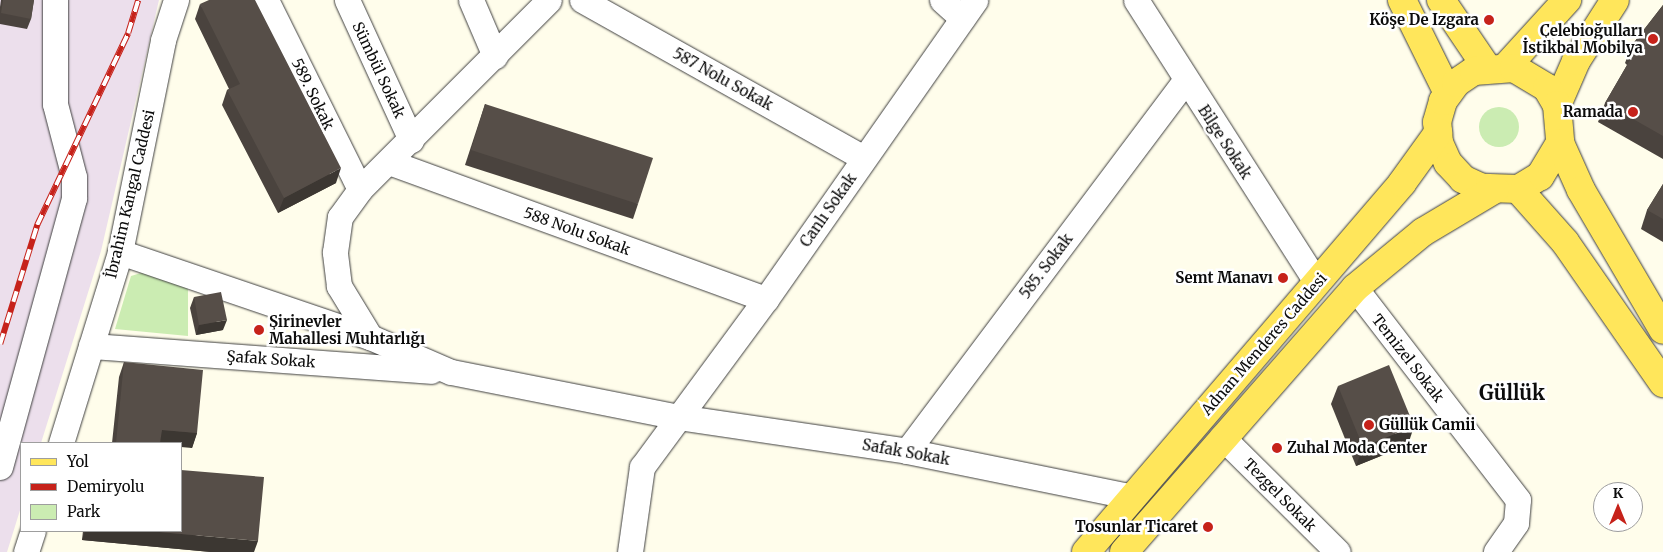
<!DOCTYPE html>
<meta charset="utf-8">
<style>
body{margin:0}
#map{position:relative;width:1663px;height:552px;overflow:hidden;background:#fffdeb;font-family:Merriweather,serif}
div>[style]{position:absolute}
.industrial>*{inset:0;background:#ecdfec}
.green>*{inset:0;background:#cbecb2}
.round{border-radius:50%}
.roads{filter:drop-shadow(0 0 1px #3f3f3f) drop-shadow(0 0 1px #3f3f3f)}
.minor>*{height:25px;margin:-12.5px;padding:0 12.5px;transform-origin:12.5px;border-radius:12.5px;background:#fff}
.major>*{height:28px;margin:-14px;padding:0 14px;transform-origin:14px;border-radius:14px;background:#ffe65b}
.rail>*{height:5.5px;margin-top:-2.75px;transform-origin:0;background:repeating-linear-gradient(90deg,#fff 0 11px,#c6221a 0 22px);box-sizing:border-box;border-block:1px solid #c6221a}
.wall>*{inset:0;background:#4a433e}
.shaded-wall>*{inset:0;background:#3c3732}
.building>*{inset:0;background:#564e48}
.dots>*{width:14px;height:14px;translate:-50% -50%;box-sizing:border-box;border:2px solid #fff;border-radius:50%}
span{translate:-50% -50%;white-space:nowrap;text-align:center;line-height:1.15;-webkit-text-stroke:5px #fff;paint-order:stroke}
.poi-label{font-size:15px;color:#0c0c0c;font-weight:700}
.right{translate:-100% -50%;text-align:right}
.left{translate:0 -50%;text-align:left}
.street-label{font-size:15px;color:#0c0c0c}
.district-label{font-size:20px;color:#0c0c0c;font-weight:700}
.legend{position:absolute;left:20px;top:442px;width:162px;height:90px;box-sizing:border-box;background:#fff;border:1px solid #9e9e9e;margin:0;padding:6px 9px;list-style:none;font-size:15px;color:#0c0c0c}
.legend li{display:flex;align-items:center;gap:10px;height:25px}
.legend b{width:25px;border:1px solid #9e9e9e}
.north{position:absolute;left:1593px;top:482px;width:50px;height:50px;box-sizing:border-box;background:#fff;border:1px solid #9e9e9e;border-radius:50%;rotate:0deg;font-size:14px;font-weight:700;line-height:20px;text-align:center;color:#0c0c0c}
.north::after{content:'';display:block;margin:auto;width:18px;height:22px;background:#c6221a;clip-path:polygon(50% 0,100% 100%,50% 72%,0 100%)}
</style>
<div id="map">
<div class="industrial">
<i style="clip-path:polygon(0 0,159px 0,101px 251px,41px 443px,21px 443px,21px 507px,7px 552px,0 552px)"></i>
</div>
<div class="green">
<i class="round" style="left:1479px;top:107px;width:40px;height:40px"></i>
<i style="clip-path:polygon(154px 269px,188px 283px,188px 336px,115px 329px,131px 276px)"></i>
</div>
<div class="roads">
<div class="minor">
<i style="left:266px;top:0;width:211px;rotate:63.6deg"></i>
<i style="left:347px;top:0;width:154px;rotate:65.4deg"></i>
<i style="left:471px;top:0;width:61px;rotate:66.8deg"></i>
<i style="left:582px;top:0;width:323px;rotate:29.3deg"></i>
<i style="left:942px;top:0;width:27px;rotate:42deg"></i>
<i style="left:1136px;top:0;width:335px;rotate:57.4deg"></i>
<i style="left:389px;top:162px;width:401px;rotate:20deg"></i>
<i style="left:120px;top:252px;width:264px;rotate:18.8deg"></i>
<i style="left:370px;top:337px;width:88px;rotate:23.4deg"></i>
<i style="left:451px;top:372px;width:231px;rotate:11.2deg"></i>
<i style="left:678px;top:417px;width:232px;rotate:8.4deg"></i>
<i style="left:907px;top:451px;width:231px;rotate:11.5deg"></i>
<i style="left:1355px;top:288px;width:267px;rotate:52.4deg"></i>
<i style="left:1518px;top:500px;width:23px;rotate:95deg"></i>
<i style="left:1516px;top:523px;width:35px;rotate:125deg"></i>
<i style="left:370px;top:337px;width:60px;rotate:-121.3deg"></i>
<i style="left:339px;top:286px;width:34px;rotate:-97deg"></i>
<i style="left:335px;top:252px;width:35px;rotate:-82deg"></i>
<i style="left:340px;top:217px;width:34px;rotate:-54deg"></i>
<i style="left:360px;top:189px;width:267px;rotate:-45deg"></i>
<i style="left:91px;top:346px;width:341px;rotate:4.2deg"></i>
<i style="left:1222px;top:437px;width:163px;rotate:44.8deg"></i>
<i style="left:61px;top:443px;width:200px;rotate:-72.8deg"></i>
<i style="left:120px;top:252px;width:216px;rotate:-78.5deg"></i>
<i style="left:163px;top:40px;width:42px;rotate:-72deg"></i>
<i style="left:907px;top:451px;width:463px;rotate:-53.1deg"></i>
<i style="left:0;top:467px;width:279px;rotate:-74.6deg"></i>
<i style="left:74px;top:198px;width:21px;rotate:-90deg"></i>
<i style="left:74px;top:177px;width:75px;rotate:-104.6deg"></i>
<i style="left:55px;top:104px;width:104px;rotate:-90deg"></i>
<i style="left:26px;top:552px;width:22px;rotate:-72deg"></i>
<i style="left:630px;top:552px;width:86px;rotate:-82deg"></i>
<i style="left:642px;top:467px;width:209px;rotate:-53.6deg"></i>
<i style="left:766px;top:299px;width:365px;rotate:-55deg"></i>
</div>
<div class="major">
<i style="left:1402px;top:0;width:104px;rotate:63.7deg"></i>
<i style="left:1441px;top:0;width:82px;rotate:55.9deg"></i>
<i style="left:1506px;top:67px;width:91px;rotate:-47.7deg"></i>
<i style="left:1557px;top:105px;width:48px;rotate:-66.6deg"></i>
<i style="left:1576px;top:61px;width:72px;rotate:-57.4deg"></i>
<i style="left:1560px;top:143px;width:39px;rotate:121deg"></i>
<i style="left:1540px;top:176px;width:26px;rotate:149deg"></i>
<i style="left:1518px;top:189px;width:36px;rotate:-178deg"></i>
<i style="left:1482px;top:188px;width:21px;rotate:-155deg"></i>
<i style="left:1463px;top:179px;width:22px;rotate:-133deg"></i>
<i style="left:1448px;top:163px;width:22px;rotate:-114deg"></i>
<i style="left:1439px;top:143px;width:21px;rotate:-95deg"></i>
<i style="left:1437px;top:122px;width:22px;rotate:-74deg"></i>
<i style="left:1443px;top:101px;width:22px;rotate:-54deg"></i>
<i style="left:1456px;top:83px;width:22px;rotate:-34deg"></i>
<i style="left:1474px;top:71px;width:40px;rotate:-4.3deg"></i>
<i style="left:1514px;top:68px;width:39px;rotate:31deg"></i>
<i style="left:1547px;top:88px;width:20px;rotate:60deg"></i>
<i style="left:1557px;top:105px;width:38px;rotate:85deg"></i>
<i style="left:1560px;top:143px;width:51px;rotate:65.9deg"></i>
<i style="left:1581px;top:190px;width:162px;rotate:59.6deg"></i>
<i style="left:1518px;top:189px;width:71px;rotate:48.4deg"></i>
<i style="left:1565px;top:242px;width:172px;rotate:55.2deg"></i>
<i style="left:1086px;top:552px;width:486px;rotate:-49.4deg"></i>
<i style="left:1402px;top:183px;width:62px;rotate:-54.2deg"></i>
<i style="left:1124px;top:552px;width:351px;rotate:-48.8deg"></i>
<i style="left:1355px;top:288px;width:88px;rotate:-39.5deg"></i>
<i style="left:1423px;top:232px;width:84px;rotate:-30.8deg"></i>
</div>
</div>
<div class="rail">
<i style="left:0;top:344px;width:125px;rotate:-72.7deg"></i>
<i style="left:37px;top:225px;width:212px;rotate:-64.6deg"></i>
<i style="left:128px;top:33px;width:34px;rotate:-73deg"></i>
</div>
<div class="wall">
<i style="clip-path:polygon(1px 0,34px 0,31px 19px,27px 29px,0 24px,0 7px)"></i>
<i style="clip-path:polygon(200px 4px,336px 183px,278px 213px,222px 105px,227px 90px,229px 89px,195px 19px)"></i>
<i style="clip-path:polygon(1663px 5px,1663px 159px,1598px 122px,1605px 103px,1627px 65px,1625px 63px,1632px 45px)"></i>
<i style="clip-path:polygon(485px 104px,638px 204px,633px 219px,465px 165px)"></i>
<i style="clip-path:polygon(1663px 184px,1663px 242px,1641px 229px,1647px 210px)"></i>
<i style="clip-path:polygon(194px 297px,223px 330px,196px 335px,190px 308px)"></i>
<i style="clip-path:polygon(124px 362px,197px 433px,192px 448px,181px 443px,112px 443px,119px 377px)"></i>
<i style="clip-path:polygon(1338px 386px,1408px 445px,1356px 466px,1331px 404px)"></i>
<i style="clip-path:polygon(83px 531px,181px 531px,254px 552px,211px 552px,82px 540px)"></i>
</div>
<div class="shaded-wall">
<i style="clip-path:polygon(341px 168px,336px 183px,278px 213px,284px 198px)"></i>
<i style="clip-path:polygon(227px 320px,223px 330px,196px 335px,199px 325px)"></i>
<i style="clip-path:polygon(1414px 426px,1408px 445px,1356px 466px,1363px 447px)"></i>
<i style="clip-path:polygon(162px 430px,197px 433px,192px 448px,181px 447px,181px 443px,157px 443px)"></i>
<i style="clip-path:polygon(85px 531px,148px 531px,258px 541px,254px 552px,211px 552px,82px 540px)"></i>
</div>
<div class="building">
<i style="clip-path:polygon(3px 0,34px 0,31px 19px,1px 13px)"></i>
<i style="clip-path:polygon(209px 0,255px 0,341px 168px,284px 198px,227px 90px,240px 84px,200px 4px)"></i>
<i style="clip-path:polygon(1663px 5px,1663px 136px,1605px 103px,1637px 48px,1632px 45px)"></i>
<i style="clip-path:polygon(485px 104px,653px 158px,638px 204px,471px 150px)"></i>
<i style="clip-path:polygon(1663px 184px,1663px 219px,1647px 210px)"></i>
<i style="clip-path:polygon(221px 292px,227px 320px,199px 325px,194px 297px)"></i>
<i style="clip-path:polygon(124px 362px,203px 370px,197px 433px,162px 430px,160px 443px,116px 443px)"></i>
<i style="clip-path:polygon(1389px 365px,1414px 426px,1363px 447px,1338px 386px)"></i>
<i style="clip-path:polygon(181px 470px,264px 477px,258px 541px,148px 531px,181px 531px)"></i>
</div>
<div class="dots">
<i style="left:1489px;top:20px;background:#c6221a"></i>
<i style="left:1653px;top:39px;background:#c6221a"></i>
<i style="left:1633px;top:112px;background:#c6221a"></i>
<i style="left:1283px;top:278px;background:#c6221a"></i>
<i style="left:259px;top:330px;background:#c6221a"></i>
<i style="left:1369px;top:425px;background:#c6221a"></i>
<i style="left:1277px;top:448px;background:#c6221a"></i>
<i style="left:1208px;top:527px;background:#c6221a"></i>
</div>
<div class="poi-label">
<span class="right" style="left:1479px;top:20px">Köşe De Izgara</span>
<span class="right" style="left:1643px;top:39px">Çelebioğulları<br>İstikbal Mobilya</span>
<span class="right" style="left:1623px;top:112px">Ramada</span>
<span class="right" style="left:1273px;top:278px">Semt Manavı</span>
<span class="left" style="left:269px;top:330px">Şirinevler<br>Mahallesi Muhtarlığı</span>
<span class="left" style="left:1379px;top:425px">Güllük Camii</span>
<span class="left" style="left:1287px;top:448px">Zuhal Moda Center</span>
<span class="right" style="left:1198px;top:527px">Tosunlar Ticaret</span>
</div>
<div class="street-label">
<span style="left:379px;top:70px;rotate:65deg">Sümbül Sokak</span>
<span style="left:723px;top:79px;rotate:29deg">587 Nolu Sokak</span>
<span style="left:313px;top:94px;rotate:64deg">589. Sokak</span>
<span style="left:1225px;top:142px;rotate:57deg">Bilge Sokak</span>
<span style="left:130px;top:194px;rotate:-77deg">İbrahim Kangal Caddesi</span>
<span style="left:828px;top:210px;rotate:-55deg">Canlı Sokak</span>
<span style="left:577px;top:231px;rotate:20deg">588 Nolu Sokak</span>
<span style="left:1046px;top:266px;rotate:-53deg">585. Sokak</span>
<span style="left:1264px;top:344px;rotate:-49deg">Adnan Menderes Caddesi</span>
<span style="left:1408px;top:358px;rotate:52deg">Temizel Sokak</span>
<span style="left:271px;top:359px;rotate:4deg">Şafak Sokak</span>
<span style="left:906px;top:452px;rotate:10deg">Safak Sokak</span>
<span style="left:1280px;top:495px;rotate:45deg">Tezgel Sokak</span>
</div>
<div class="district-label">
<span style="left:1512px;top:392px">Güllük</span>
</div>
<ul class="legend">
<li><b style="height:6px;background:#ffe65b"></b>Yol</li>
<li><b style="height:6px;background:#c6221a"></b>Demiryolu</li>
<li><b style="height:14px;background:#cbecb2"></b>Park</li>
</ul>
<div class="north">K</div>
</div>
